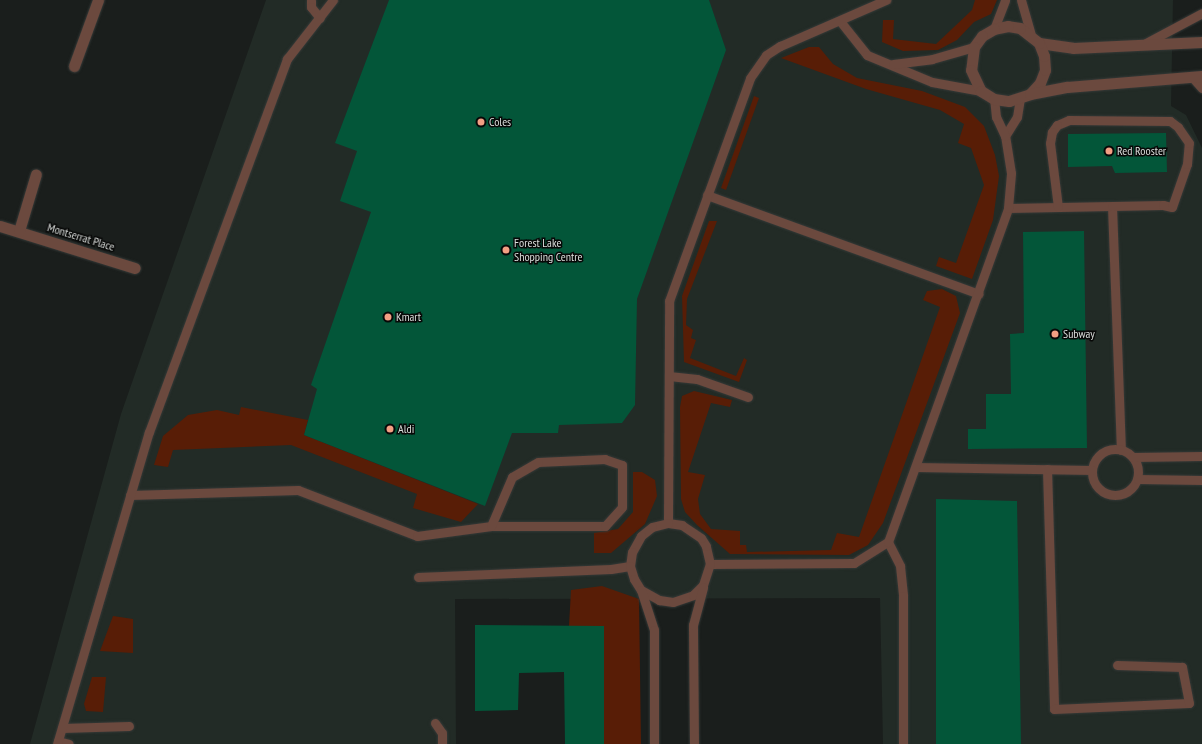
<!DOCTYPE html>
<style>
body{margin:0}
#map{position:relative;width:1202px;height:744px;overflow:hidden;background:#1a1e1c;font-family:"PT Sans Narrow",sans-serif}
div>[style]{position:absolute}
.built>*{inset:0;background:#222b26}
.green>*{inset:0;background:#581d06}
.building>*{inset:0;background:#035639}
.roads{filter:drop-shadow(0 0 1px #353937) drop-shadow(0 0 1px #353937)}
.service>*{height:9px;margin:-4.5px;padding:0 4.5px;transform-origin:4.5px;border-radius:4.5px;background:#6b493e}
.service>.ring{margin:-4.5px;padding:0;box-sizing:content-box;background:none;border:9px solid #6b493e;border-radius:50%}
.minor>*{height:11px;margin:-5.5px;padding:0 5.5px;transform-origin:5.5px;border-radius:5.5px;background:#6b493e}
.dots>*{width:11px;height:11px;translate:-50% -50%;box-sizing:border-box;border:2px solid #070807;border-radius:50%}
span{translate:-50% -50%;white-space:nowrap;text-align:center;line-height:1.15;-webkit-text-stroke:3px #070807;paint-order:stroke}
.poi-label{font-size:12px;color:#dbdedc}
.left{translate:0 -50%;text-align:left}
.street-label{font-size:12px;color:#dbdedc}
</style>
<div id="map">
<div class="built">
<i style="clip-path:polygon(266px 0,1173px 0,1171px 106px,1186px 115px,1202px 148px,1202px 744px,883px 744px,880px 598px,455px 599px,456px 744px,30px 744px,121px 414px)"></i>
</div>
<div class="green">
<i style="clip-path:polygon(975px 0,997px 0,991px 14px,974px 22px,957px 40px,938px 50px,903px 51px,882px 42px,883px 20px,894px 20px,893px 39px,936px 44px,972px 10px)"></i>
<i style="clip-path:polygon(809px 47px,819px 47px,833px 64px,857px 78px,922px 91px,965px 107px,984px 126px,995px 155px,999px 176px,993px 220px,972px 279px,936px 266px,939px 257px,956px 263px,984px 185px,971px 148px,958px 143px,964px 124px,940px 110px,866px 89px,781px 58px)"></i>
<i style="clip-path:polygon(754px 96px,759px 98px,726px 190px,721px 188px)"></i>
<i style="clip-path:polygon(709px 221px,717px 221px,687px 299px,686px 325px,693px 330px,691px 338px,696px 340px,690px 358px,736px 376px,744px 358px,747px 360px,739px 382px,684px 362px,682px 296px)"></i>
<i style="clip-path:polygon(942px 289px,956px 296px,960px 313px,883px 523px,868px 545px,849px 555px,730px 554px,697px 525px,685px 512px,681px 499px,680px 407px,682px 396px,694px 391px,732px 400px,730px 407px,711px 403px,688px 472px,705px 475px,698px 499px,700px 514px,711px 529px,740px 531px,740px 545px,746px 545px,747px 552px,831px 550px,837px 533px,859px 537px,940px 307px,923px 300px,927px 291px)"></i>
<i style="clip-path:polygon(241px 407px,308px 420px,304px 435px,478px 504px,461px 522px,413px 508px,417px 494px,291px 445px,173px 450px,168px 467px,154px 465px,163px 436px,188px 415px,217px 410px,239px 415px)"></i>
<i style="clip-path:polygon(633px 472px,642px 472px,655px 480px,657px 496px,645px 524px,611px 553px,594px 553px,594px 533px,618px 529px,633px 512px)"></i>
<i style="clip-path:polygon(602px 586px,639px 599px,641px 744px,604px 744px,604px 627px,569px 626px,571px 590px)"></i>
<i style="clip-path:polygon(113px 616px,133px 619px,133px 653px,100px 651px)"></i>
<i style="clip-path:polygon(92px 677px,106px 677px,103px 712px,86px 711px,84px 704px)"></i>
</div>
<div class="building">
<i style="clip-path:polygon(389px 0,709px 0,726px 50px,637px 299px,635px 405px,622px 423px,559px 425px,558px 433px,512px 433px,485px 506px,304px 435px,317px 389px,311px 385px,371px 212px,340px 201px,357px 151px,335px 143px)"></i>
<i style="clip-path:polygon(1166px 133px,1167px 172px,1115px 173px,1112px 166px,1068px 167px,1068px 134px)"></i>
<i style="clip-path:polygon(1084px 231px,1087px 448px,968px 449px,968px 429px,986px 429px,986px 394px,1011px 394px,1010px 334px,1024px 333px,1023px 232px)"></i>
<i style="clip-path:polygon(936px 499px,1017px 501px,1021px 744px,936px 744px)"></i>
<i style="clip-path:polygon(475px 625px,604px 626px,604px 744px,565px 744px,564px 672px,519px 673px,518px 710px,475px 711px)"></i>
</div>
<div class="roads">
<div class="service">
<i style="left:311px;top:0;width:7px;rotate:90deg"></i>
<i style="left:311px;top:7px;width:14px;rotate:51deg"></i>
<i style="left:1021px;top:0;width:35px;rotate:74deg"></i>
<i style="left:840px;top:21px;width:43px;rotate:51.5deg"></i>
<i style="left:867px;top:55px;width:70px;rotate:22.6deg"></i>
<i style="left:932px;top:82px;width:50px;rotate:10.4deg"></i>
<i style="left:994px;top:29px;width:31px;rotate:-69deg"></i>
<i style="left:1144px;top:44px;width:66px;rotate:-28.1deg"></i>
<i style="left:893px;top:64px;width:39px;rotate:-7deg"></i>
<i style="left:932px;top:59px;width:44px;rotate:-15.9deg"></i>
<i style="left:1192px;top:77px;width:15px;rotate:48deg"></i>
<i style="left:1005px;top:136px;width:22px;rotate:-58deg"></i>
<i style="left:1017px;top:117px;width:18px;rotate:-81deg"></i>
<i style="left:707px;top:195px;width:289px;rotate:20deg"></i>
<i style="left:1112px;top:206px;width:244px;rotate:87.9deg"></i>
<i style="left:1008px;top:208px;width:104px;rotate:-1.1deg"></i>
<i style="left:1112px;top:206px;width:51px;rotate:-1.1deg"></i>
<i style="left:1163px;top:205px;width:9px;rotate:13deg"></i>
<i style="left:1172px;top:207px;width:46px;rotate:-70.8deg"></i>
<i style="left:1187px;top:164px;width:21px;rotate:-85deg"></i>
<i style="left:1189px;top:143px;width:19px;rotate:-125deg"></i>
<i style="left:1178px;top:127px;width:10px;rotate:-143deg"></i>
<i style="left:1170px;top:121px;width:101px;rotate:-179.4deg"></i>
<i style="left:1069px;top:120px;width:13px;rotate:157deg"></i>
<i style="left:1057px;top:125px;width:9px;rotate:126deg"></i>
<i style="left:1052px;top:132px;width:11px;rotate:100deg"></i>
<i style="left:1050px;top:143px;width:64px;rotate:82.9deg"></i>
<i style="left:669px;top:376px;width:28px;rotate:6deg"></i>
<i style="left:697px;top:379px;width:54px;rotate:19.4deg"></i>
<i class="ring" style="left:1092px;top:449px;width:37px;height:37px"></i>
<i style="left:1133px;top:457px;width:69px;rotate:-0.8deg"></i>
<i style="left:916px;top:467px;width:176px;rotate:1deg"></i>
<i style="left:1047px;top:469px;width:240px;rotate:88.3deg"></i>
<i style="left:1054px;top:709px;width:135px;rotate:-2.5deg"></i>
<i style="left:1189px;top:703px;width:37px;rotate:-101deg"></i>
<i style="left:1182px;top:667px;width:65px;rotate:-178.2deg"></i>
<i style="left:1138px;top:479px;width:64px;rotate:0.9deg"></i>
<i style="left:130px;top:495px;width:168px;rotate:-1.7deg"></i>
<i style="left:298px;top:490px;width:128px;rotate:21.1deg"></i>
<i style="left:417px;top:536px;width:75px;rotate:-7.7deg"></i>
<i style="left:491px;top:526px;width:114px"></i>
<i style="left:605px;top:526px;width:25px;rotate:-48deg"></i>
<i style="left:622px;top:507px;width:42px;rotate:-90deg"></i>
<i style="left:622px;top:465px;width:18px;rotate:-161deg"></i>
<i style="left:605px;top:459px;width:67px;rotate:177.4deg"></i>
<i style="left:538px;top:462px;width:30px;rotate:150deg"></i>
<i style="left:512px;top:477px;width:53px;rotate:113.2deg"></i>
<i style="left:668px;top:523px;width:222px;rotate:-89.7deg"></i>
<i style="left:669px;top:301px;width:237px;rotate:-70deg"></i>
<i style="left:750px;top:78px;width:28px;rotate:-55deg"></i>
<i style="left:766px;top:55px;width:17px;rotate:-33deg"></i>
<i style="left:780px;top:46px;width:116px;rotate:-23.5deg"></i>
<i style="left:888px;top:542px;width:27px;rotate:63deg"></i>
<i style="left:900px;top:566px;width:30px;rotate:84deg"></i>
<i style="left:903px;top:596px;width:148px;rotate:90deg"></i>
<i style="left:710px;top:564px;width:144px;rotate:-0.4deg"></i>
<i style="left:854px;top:563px;width:40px;rotate:-32deg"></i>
<i style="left:888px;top:542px;width:355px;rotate:-70.2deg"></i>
<i style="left:1008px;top:208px;width:35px;rotate:-85deg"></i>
<i style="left:1011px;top:173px;width:37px;rotate:-99deg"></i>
<i style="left:1005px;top:136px;width:21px;rotate:-115deg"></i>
<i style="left:996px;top:117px;width:18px;rotate:-96deg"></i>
<i style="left:418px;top:577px;width:193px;rotate:-2.4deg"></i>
<i style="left:611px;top:569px;width:19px;rotate:-9deg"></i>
<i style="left:641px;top:590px;width:21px;rotate:29deg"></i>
<i style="left:659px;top:600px;width:14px;rotate:8deg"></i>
<i style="left:673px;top:602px;width:21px;rotate:-19deg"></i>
<i style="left:693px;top:595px;width:14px;rotate:-45deg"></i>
<i style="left:703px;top:585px;width:22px;rotate:-72deg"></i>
<i style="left:710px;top:564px;width:18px;rotate:-103deg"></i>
<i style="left:706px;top:546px;width:9px;rotate:-122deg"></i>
<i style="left:701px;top:538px;width:23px;rotate:-146deg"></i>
<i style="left:682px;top:525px;width:14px;rotate:-172deg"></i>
<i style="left:668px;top:523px;width:16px;rotate:166deg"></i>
<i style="left:652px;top:527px;width:14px;rotate:141deg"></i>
<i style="left:641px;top:536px;width:18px;rotate:119deg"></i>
<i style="left:632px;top:552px;width:14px;rotate:98deg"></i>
<i style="left:630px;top:566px;width:14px;rotate:73deg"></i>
<i style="left:634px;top:579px;width:13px;rotate:58deg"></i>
<i style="left:641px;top:590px;width:42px;rotate:72deg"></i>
<i style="left:654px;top:630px;width:114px;rotate:90deg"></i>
<i style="left:435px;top:723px;width:12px;rotate:55deg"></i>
<i style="left:442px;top:733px;width:11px;rotate:90deg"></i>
<i style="left:62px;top:728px;width:67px;rotate:-1.7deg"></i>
<i style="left:58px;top:741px;width:11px;rotate:15deg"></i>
<i style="left:57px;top:744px;width:325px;rotate:-73.6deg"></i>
<i style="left:149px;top:432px;width:398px;rotate:-69.7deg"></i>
<i style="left:287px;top:59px;width:75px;rotate:-52.1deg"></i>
<i style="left:694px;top:744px;width:119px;rotate:-90.5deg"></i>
<i style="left:693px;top:625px;width:39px;rotate:-75deg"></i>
</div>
<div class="minor">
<i style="left:1039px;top:43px;width:34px;rotate:8deg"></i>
<i style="left:1073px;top:48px;width:129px;rotate:-2.7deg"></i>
<i style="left:74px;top:66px;width:70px;rotate:-70deg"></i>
<i style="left:1030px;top:94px;width:15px;rotate:-48deg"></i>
<i style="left:1040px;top:83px;width:14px;rotate:-69deg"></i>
<i style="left:1045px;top:70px;width:14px;rotate:-94deg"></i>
<i style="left:1044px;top:56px;width:14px;rotate:-111deg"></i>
<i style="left:1039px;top:43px;width:24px;rotate:-142deg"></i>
<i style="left:1020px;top:28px;width:12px;rotate:-171deg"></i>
<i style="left:1008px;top:26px;width:14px;rotate:168deg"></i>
<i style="left:994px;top:29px;width:14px;rotate:150deg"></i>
<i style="left:982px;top:36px;width:14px;rotate:126deg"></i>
<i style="left:974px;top:47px;width:23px;rotate:97deg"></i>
<i style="left:971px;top:70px;width:23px;rotate:65deg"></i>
<i style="left:981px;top:91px;width:15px;rotate:32deg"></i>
<i style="left:994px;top:99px;width:15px;rotate:8deg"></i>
<i style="left:1009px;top:101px;width:22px;rotate:-18deg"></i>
<i style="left:1030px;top:94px;width:38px;rotate:-11deg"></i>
<i style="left:1067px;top:87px;width:135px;rotate:-4.7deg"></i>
<i style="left:0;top:226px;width:141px;rotate:17.3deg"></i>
<i style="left:19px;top:231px;width:59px;rotate:-73.4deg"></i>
</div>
</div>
<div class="dots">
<i style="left:481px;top:122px;background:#f39f83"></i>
<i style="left:1109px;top:151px;background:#f39f83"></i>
<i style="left:506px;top:250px;background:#f39f83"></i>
<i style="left:388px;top:317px;background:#f39f83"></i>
<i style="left:1055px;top:334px;background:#f39f83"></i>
<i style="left:390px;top:429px;background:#f39f83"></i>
</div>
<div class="poi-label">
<span class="left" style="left:489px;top:122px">Coles</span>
<span class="left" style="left:1117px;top:151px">Red Rooster</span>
<span class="left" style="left:514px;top:250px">Forest Lake<br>Shopping Centre</span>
<span class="left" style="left:396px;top:317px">Kmart</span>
<span class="left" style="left:1063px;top:334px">Subway</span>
<span class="left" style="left:398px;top:429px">Aldi</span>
</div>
<div class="street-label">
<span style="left:81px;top:237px;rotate:17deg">Montserrat Place</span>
</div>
</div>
